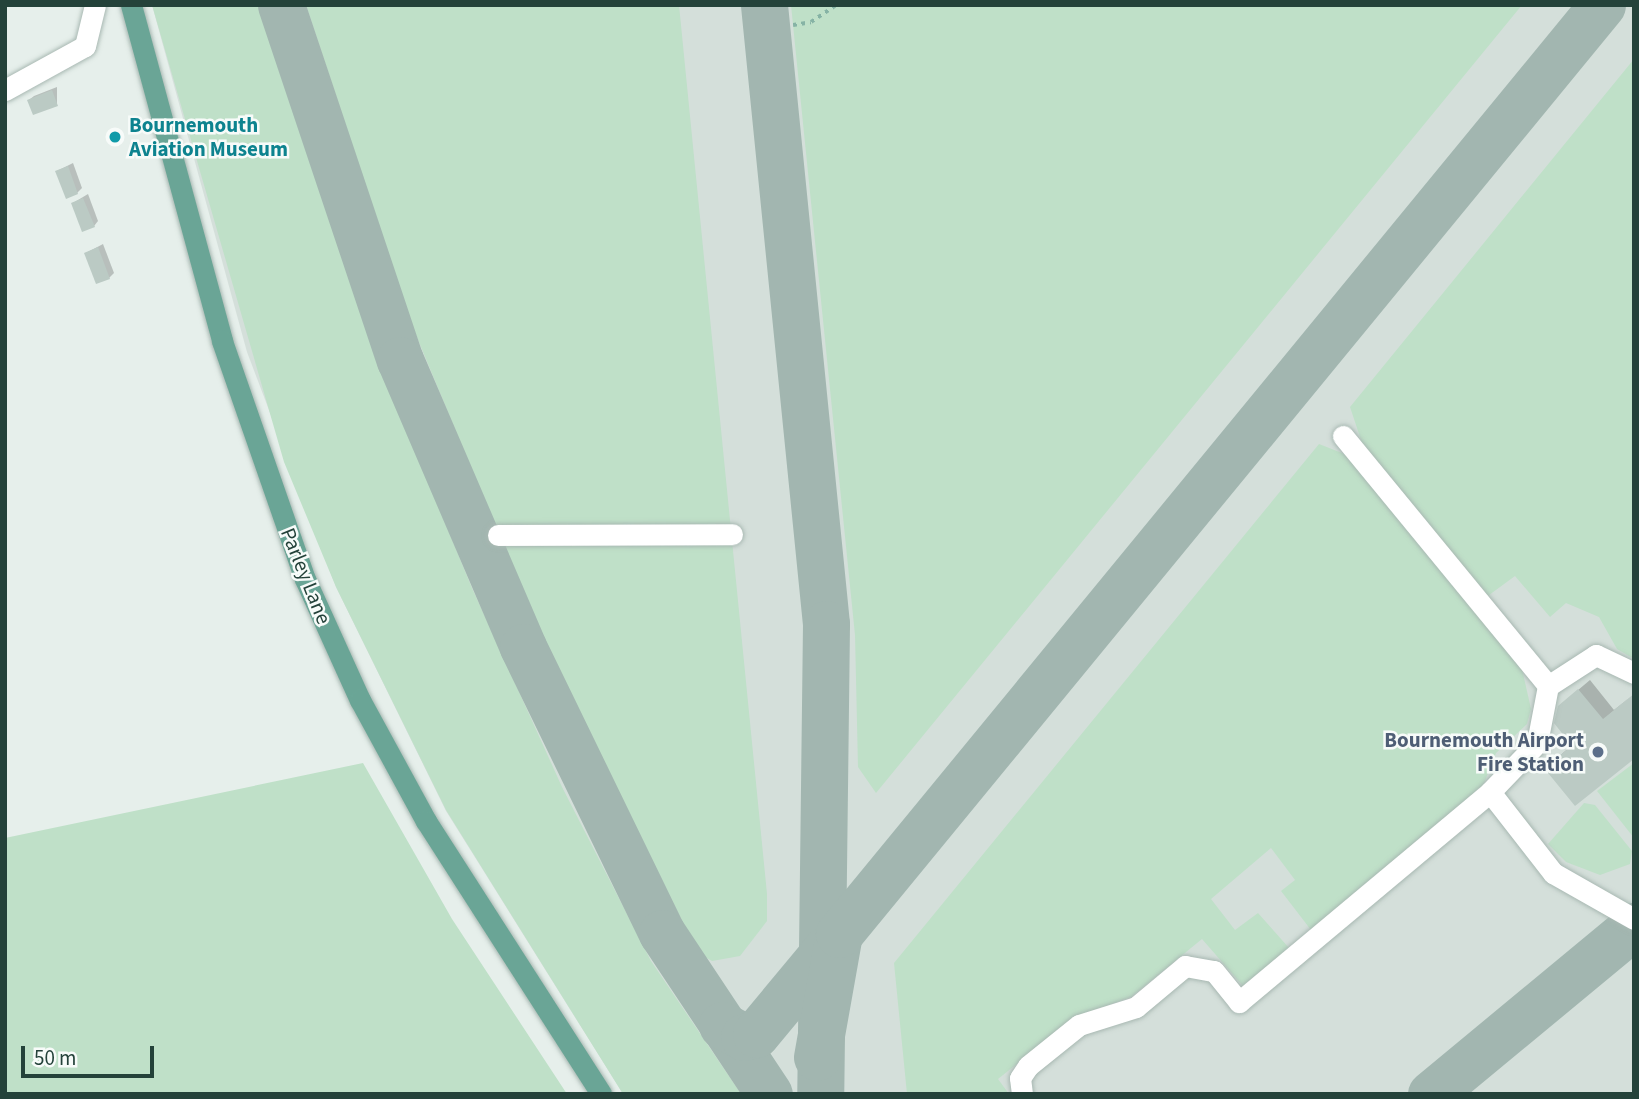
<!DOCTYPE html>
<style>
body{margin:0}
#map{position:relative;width:1639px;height:1099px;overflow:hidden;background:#e6efeb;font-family:"Source Sans 3",sans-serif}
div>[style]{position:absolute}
.built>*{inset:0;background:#d4dfda}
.green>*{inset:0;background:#bfe0c8}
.shadow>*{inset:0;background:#0003}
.taxiway>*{height:47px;margin:-23.5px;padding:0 23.5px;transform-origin:23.5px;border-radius:23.5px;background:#a2b6b0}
.building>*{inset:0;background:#bbcac4}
.path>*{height:3.5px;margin-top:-1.75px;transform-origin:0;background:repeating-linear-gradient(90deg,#86b3a5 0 3.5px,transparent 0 8.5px)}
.roads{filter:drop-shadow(0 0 2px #a8b8b2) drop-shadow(0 0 2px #a8b8b2)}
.minor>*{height:21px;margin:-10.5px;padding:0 10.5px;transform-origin:10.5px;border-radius:10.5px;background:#fff}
.major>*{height:21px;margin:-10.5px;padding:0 10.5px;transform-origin:10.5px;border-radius:10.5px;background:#6aa596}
.dots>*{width:19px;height:19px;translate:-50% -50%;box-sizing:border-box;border:4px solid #f7fbf9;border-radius:50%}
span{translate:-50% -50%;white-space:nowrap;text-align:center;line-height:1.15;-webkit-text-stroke:5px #f7fbf9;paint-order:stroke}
.culture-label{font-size:21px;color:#0d838f;font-weight:700}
.left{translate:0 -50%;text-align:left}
.street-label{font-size:21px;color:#24423a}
.service-label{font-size:21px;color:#4e5e75;font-weight:700}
.right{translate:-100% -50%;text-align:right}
.frame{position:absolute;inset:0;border:7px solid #24423a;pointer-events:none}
.scale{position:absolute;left:21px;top:1046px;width:133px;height:32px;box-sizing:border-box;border:4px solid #24423a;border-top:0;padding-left:9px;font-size:21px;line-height:24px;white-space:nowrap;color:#24423a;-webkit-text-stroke:5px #f7fbf9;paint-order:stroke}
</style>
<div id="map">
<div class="built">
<i style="clip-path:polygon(152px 5px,1634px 5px,1634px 1094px,623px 1094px,446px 811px,336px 587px,247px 352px)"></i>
</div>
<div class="green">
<i style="clip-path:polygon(152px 5px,260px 5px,373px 348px,472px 588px,562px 787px,651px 961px,741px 1094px,623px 1094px,446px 810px,336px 587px,284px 462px)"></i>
<i style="clip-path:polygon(306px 5px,679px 5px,767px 894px,767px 921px,740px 956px,712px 961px,698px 953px,540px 634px,411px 323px)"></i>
<i style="clip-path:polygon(791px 5px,1522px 5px,876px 793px,858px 767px,855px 635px)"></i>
<i style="clip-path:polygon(1634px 59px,1634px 659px,1617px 649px,1599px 617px,1566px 603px,1550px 617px,1515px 576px,1485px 598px,1362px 443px,1350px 407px)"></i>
<i style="clip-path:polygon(1319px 444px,1347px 455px,1520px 660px,1531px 709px,1527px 724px,1496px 753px,1481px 791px,1311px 930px,1281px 891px,1295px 880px,1271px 848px,1211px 899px,1235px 930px,1258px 913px,1289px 948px,1243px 986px,1202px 939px,1131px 997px,1075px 1017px,998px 1079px,1009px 1094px,907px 1094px,894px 963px)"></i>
<i style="clip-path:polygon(363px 763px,452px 919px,567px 1094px,5px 1094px,5px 838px)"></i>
<i style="clip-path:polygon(1634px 763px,1634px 838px,1597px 791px)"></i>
<i style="clip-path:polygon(1584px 803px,1595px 805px,1632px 851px,1630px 864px,1600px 875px,1566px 862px,1548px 844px)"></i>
</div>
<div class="shadow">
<i style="clip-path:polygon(57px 87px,57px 104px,29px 100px,34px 96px)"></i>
<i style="clip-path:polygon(73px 163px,82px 188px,77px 193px,57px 171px)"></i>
<i style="clip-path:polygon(88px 194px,98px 221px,94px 226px,73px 203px)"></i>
<i style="clip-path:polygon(103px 244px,114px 273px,109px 278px,86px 253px)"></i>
<i style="clip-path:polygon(1590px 680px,1614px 710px,1634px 694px,1546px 768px,1573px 744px,1559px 706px)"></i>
</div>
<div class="taxiway">
<i style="left:281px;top:5px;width:374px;rotate:71.5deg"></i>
<i style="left:400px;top:360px;width:312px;rotate:66.8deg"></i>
<i style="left:523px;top:647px;width:318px;rotate:64.1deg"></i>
<i style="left:662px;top:933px;width:193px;rotate:56.4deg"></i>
<i style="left:764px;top:5px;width:622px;rotate:84.28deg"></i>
<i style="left:826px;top:624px;width:470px;rotate:90.7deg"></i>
<i style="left:722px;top:1025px;width:25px;rotate:29deg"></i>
<i style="left:744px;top:1037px;width:12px;rotate:-14deg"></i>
<i style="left:756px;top:1034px;width:108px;rotate:-50.3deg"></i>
<i style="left:817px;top:1057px;width:125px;rotate:-79.9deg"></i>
<i style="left:839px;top:934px;width:1202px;rotate:-50.6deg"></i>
<i style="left:1431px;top:1094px;width:264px;rotate:-39.6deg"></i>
</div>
<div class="building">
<i style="clip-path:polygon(52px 90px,58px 106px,33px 115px,27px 100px)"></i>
<i style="clip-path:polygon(68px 166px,78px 194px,66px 199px,55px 171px)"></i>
<i style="clip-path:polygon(83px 198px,95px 227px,82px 232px,71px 203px)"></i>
<i style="clip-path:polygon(98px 247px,110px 279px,96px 284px,84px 253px)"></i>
<i style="clip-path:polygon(1578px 689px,1603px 719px,1634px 694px,1634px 759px,1575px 806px,1544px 768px,1572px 746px,1554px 723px,1558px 706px)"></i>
</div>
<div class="path">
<i style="left:793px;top:25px;width:18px;rotate:-9deg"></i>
<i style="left:811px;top:22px;width:30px;rotate:-34deg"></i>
</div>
<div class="roads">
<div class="minor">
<i style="left:5px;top:90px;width:91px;rotate:-28.8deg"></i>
<i style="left:85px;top:46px;width:42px;rotate:-76.3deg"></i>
<i style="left:1343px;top:436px;width:323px;rotate:50.6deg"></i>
<i style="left:498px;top:535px;width:234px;rotate:-0.2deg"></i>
<i style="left:1490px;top:792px;width:103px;rotate:52.1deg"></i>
<i style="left:1553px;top:873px;width:93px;rotate:29.6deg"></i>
<i style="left:1022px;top:1094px;width:16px;rotate:-97deg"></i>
<i style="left:1020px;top:1078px;width:14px;rotate:-56deg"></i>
<i style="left:1028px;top:1066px;width:65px;rotate:-38.8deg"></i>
<i style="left:1079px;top:1025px;width:60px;rotate:-17.5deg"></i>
<i style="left:1136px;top:1007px;width:64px;rotate:-39.9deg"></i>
<i style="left:1185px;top:966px;width:29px;rotate:10deg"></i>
<i style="left:1214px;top:971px;width:40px;rotate:51deg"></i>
<i style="left:1239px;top:1002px;width:327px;rotate:-39.9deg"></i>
<i style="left:1490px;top:792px;width:68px;rotate:-46.2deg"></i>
<i style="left:1537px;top:743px;width:58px;rotate:-79.1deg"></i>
<i style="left:1548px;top:686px;width:57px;rotate:-32.9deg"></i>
<i style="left:1596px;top:655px;width:42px;rotate:25.3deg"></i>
</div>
<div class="major">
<i style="left:131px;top:5px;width:348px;rotate:74.8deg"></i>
<i style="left:222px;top:341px;width:252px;rotate:70.8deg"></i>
<i style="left:305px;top:579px;width:133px;rotate:65.6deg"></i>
<i style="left:360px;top:700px;width:138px;rotate:61.4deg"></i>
<i style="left:426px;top:821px;width:324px;rotate:57.3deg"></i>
</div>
</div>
<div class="dots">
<i style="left:115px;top:137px;background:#0f9aa8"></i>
<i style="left:1598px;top:752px;background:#5c6f8a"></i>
</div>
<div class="culture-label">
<span class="left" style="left:129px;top:137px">Bournemouth<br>Aviation Museum</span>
</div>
<div class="street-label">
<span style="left:306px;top:576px;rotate:68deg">Parley Lane</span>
</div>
<div class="service-label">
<span class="right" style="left:1584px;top:752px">Bournemouth Airport<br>Fire Station</span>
</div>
<div class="frame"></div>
<div class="scale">50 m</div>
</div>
